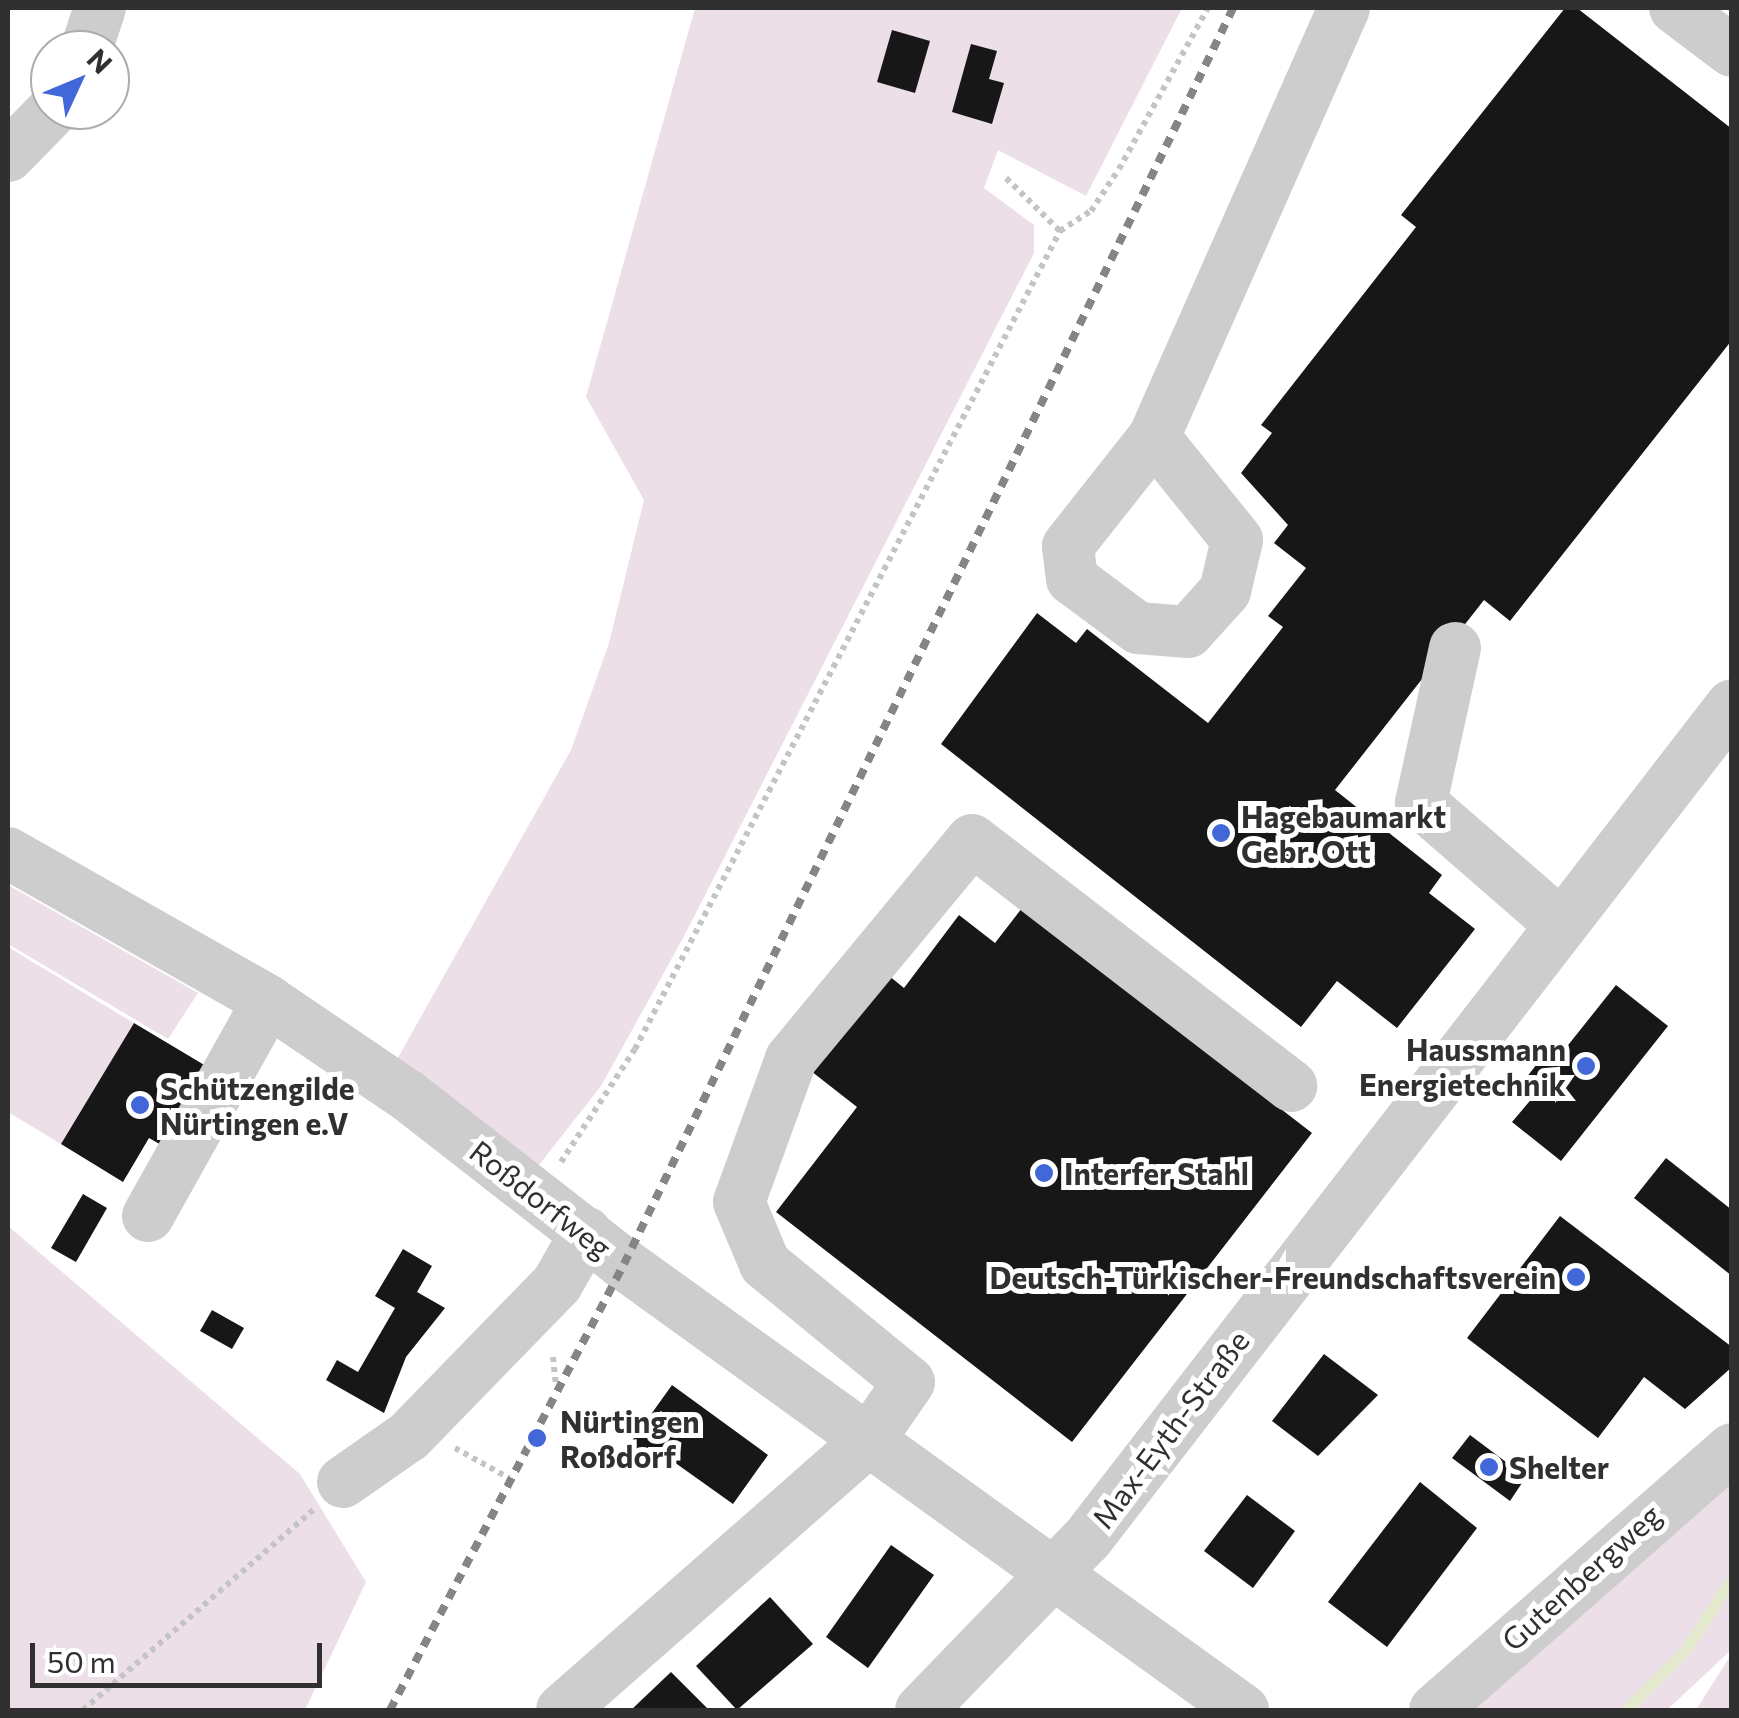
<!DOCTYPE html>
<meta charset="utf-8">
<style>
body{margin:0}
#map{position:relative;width:1739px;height:1718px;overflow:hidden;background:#fff;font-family:Commissioner,sans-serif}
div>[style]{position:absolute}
.green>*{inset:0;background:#ecdfe8}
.stream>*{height:11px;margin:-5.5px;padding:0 5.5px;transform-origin:5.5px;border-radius:5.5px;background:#e4eacd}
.building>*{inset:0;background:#171717}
.path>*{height:6px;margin-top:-3px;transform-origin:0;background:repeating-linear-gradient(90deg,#c4c4c4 0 5px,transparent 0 10px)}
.minor>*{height:52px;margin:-26px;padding:0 26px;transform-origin:26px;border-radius:26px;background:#cdcdcd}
.rail>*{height:8px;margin-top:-4px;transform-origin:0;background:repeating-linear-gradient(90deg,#858585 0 10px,transparent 0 18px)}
.dots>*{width:28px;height:28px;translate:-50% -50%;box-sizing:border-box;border:5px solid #fff;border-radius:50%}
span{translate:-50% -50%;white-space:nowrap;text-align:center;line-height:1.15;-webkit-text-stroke:10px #fff;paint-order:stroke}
.poi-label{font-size:30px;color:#303030;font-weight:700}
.left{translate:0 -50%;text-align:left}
.right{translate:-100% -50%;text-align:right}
.street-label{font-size:30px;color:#303030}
.frame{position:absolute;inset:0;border:10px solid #303030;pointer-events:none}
.north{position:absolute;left:30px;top:30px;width:100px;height:100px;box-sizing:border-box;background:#fff;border:2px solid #acacac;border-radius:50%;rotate:46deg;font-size:28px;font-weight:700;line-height:40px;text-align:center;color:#303030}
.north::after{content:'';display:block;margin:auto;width:35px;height:45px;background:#4167d8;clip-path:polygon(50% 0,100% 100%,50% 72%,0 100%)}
.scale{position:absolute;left:30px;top:1643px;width:292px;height:45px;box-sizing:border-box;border:5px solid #303030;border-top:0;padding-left:12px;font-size:30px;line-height:35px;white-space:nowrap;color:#303030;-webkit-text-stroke:8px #fff;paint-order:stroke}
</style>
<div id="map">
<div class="green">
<i style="clip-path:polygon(695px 8px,1182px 8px,1086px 196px,998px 150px,984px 188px,1034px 225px,1034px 253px,682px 940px,601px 1086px,535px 1170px,395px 1063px,571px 750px,609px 643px,644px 500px,586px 397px)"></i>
<i style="clip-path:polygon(8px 885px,198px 993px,168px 1039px,8px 944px)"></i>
<i style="clip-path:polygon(8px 947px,134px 1023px,61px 1144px,8px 1112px)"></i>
<i style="clip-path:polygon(8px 1226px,300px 1474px,366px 1582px,305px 1710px,8px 1710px)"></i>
<i style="clip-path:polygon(1731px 1482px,1731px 1650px,1667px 1710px,1458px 1710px)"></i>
<i style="clip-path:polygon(1731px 1656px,1731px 1710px,1696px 1710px,1727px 1661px)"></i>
</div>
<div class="stream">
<i style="left:1626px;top:1710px;width:82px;rotate:-45deg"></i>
<i style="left:1684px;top:1652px;width:87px;rotate:-56.7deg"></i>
</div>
<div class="building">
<i style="clip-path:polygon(1565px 8px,1577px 8px,1732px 129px,1732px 340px,1510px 621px,1484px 600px,1335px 790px,1442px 875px,1429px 893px,1475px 929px,1397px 1028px,1337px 981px,1301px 1027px,941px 744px,1037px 613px,1076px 643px,1087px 629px,1208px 723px,1283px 627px,1268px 616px,1306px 568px,1274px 543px,1288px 525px,1241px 473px,1272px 433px,1261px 425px,1416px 227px,1401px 215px)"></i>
<i style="clip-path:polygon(892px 30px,930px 41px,915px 93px,877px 82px)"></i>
<i style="clip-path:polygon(971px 44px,997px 51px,989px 79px,1004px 83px,992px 124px,952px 112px)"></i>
<i style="clip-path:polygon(1022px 908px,1312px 1133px,1072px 1442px,776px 1212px,857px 1107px,802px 1064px,878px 967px,904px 988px,959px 915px,995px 943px)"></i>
<i style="clip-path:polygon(1616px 985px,1668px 1026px,1561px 1161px,1512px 1122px,1540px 1089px,1526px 1078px,1551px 1046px,1561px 1054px)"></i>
<i style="clip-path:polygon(134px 1023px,216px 1072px,170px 1150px,149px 1138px,123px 1182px,61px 1144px)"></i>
<i style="clip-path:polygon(1666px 1158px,1732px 1210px,1732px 1276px,1634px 1198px)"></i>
<i style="clip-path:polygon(83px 1194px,107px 1208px,76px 1262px,51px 1248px)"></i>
<i style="clip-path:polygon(1560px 1216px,1732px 1347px,1732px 1367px,1685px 1409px,1644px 1377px,1598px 1438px,1467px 1338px)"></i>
<i style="clip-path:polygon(403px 1249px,432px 1266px,417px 1292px,445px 1308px,406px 1357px,384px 1413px,326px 1380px,337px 1360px,358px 1372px,377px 1339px,395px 1308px,375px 1296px)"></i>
<i style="clip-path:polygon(212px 1310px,244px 1328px,232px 1349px,200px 1331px)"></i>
<i style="clip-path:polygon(1324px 1354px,1378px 1395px,1318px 1456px,1272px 1421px)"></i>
<i style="clip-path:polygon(672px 1385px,768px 1455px,733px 1504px,674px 1462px,667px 1472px,629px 1445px)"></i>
<i style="clip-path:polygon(1470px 1435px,1526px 1477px,1510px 1501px,1452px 1458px)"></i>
<i style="clip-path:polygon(1420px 1482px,1477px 1528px,1387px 1647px,1328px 1602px)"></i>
<i style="clip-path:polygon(1247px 1495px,1295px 1531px,1253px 1588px,1204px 1551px)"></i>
<i style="clip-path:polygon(891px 1545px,934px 1575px,868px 1668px,826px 1637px)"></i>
<i style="clip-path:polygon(770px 1597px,813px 1644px,737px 1710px,696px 1666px)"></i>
<i style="clip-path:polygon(671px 1672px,709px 1710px,631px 1710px)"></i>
</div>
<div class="path">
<i style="left:1006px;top:178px;width:76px;rotate:44.5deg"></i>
<i style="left:561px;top:1162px;width:135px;rotate:-56.8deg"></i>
<i style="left:635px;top:1049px;width:922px;rotate:-62.55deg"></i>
<i style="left:1060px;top:231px;width:37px;rotate:-33deg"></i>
<i style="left:1091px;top:211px;width:50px;rotate:-56.3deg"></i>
<i style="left:1119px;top:169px;width:184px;rotate:-61.1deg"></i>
<i style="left:553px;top:1357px;width:27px;rotate:84deg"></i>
<i style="left:455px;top:1448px;width:62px;rotate:29.1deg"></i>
<i style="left:83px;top:1710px;width:305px;rotate:-41deg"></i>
</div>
<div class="minor">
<i style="left:1675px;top:8px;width:71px;rotate:37deg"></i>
<i style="left:86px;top:50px;width:44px;rotate:-71.6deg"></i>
<i style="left:8px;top:156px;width:64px;rotate:-45.6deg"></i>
<i style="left:1154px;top:437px;width:132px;rotate:51.1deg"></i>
<i style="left:1237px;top:540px;width:52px;rotate:103.2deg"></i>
<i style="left:1225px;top:591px;width:55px;rotate:132.1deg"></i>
<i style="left:1188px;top:632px;width:50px;rotate:-175.4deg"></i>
<i style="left:1138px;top:628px;width:82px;rotate:-143.4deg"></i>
<i style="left:1072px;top:579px;width:33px;rotate:-97deg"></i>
<i style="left:1068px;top:546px;width:139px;rotate:-51.7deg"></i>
<i style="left:1154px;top:437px;width:469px;rotate:-66.1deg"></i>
<i style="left:1455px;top:648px;width:159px;rotate:102.4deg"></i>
<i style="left:1421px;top:803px;width:184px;rotate:41deg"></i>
<i style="left:8px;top:853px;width:299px;rotate:29.6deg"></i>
<i style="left:268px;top:1001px;width:168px;rotate:34.1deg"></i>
<i style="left:407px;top:1095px;width:275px;rotate:37.9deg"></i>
<i style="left:624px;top:1264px;width:763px;rotate:35.77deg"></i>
<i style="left:148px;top:1216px;width:246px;rotate:-60.8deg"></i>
<i style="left:343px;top:1482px;width:80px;rotate:-34.9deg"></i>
<i style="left:409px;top:1436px;width:212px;rotate:-45.8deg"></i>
<i style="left:557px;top:1284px;width:59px;rotate:-60.4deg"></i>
<i style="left:562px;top:1710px;width:409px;rotate:-41.3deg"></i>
<i style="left:869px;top:1440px;width:70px;rotate:-55.4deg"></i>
<i style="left:909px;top:1382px;width:186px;rotate:-140.7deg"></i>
<i style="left:765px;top:1264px;width:67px;rotate:-112.8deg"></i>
<i style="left:739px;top:1202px;width:152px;rotate:-70deg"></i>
<i style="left:791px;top:1059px;width:284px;rotate:-50.4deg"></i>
<i style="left:972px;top:840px;width:403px;rotate:37.6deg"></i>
<i style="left:921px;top:1710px;width:238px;rotate:-45.9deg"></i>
<i style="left:1087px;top:1539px;width:1054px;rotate:-52.28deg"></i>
<i style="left:1435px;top:1710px;width:395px;rotate:-41.3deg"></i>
</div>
<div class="rail">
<i style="left:390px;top:1710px;width:504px;rotate:-62.32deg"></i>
<i style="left:624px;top:1264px;width:1396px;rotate:-64.13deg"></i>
</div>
<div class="dots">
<i style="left:1221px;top:833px;background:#4167d8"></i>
<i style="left:1586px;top:1066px;background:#4167d8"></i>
<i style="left:140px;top:1105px;background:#4167d8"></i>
<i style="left:1044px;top:1173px;background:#4167d8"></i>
<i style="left:1576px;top:1277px;background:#4167d8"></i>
<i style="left:537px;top:1438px;background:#4167d8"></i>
<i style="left:1489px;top:1467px;background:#4167d8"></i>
</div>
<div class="poi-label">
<span class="left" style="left:1241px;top:833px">Hagebaumarkt<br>Gebr. Ott</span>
<span class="right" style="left:1566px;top:1066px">Haussmann<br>Energietechnik</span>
<span class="left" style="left:160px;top:1105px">Schützengilde<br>Nürtingen e.V</span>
<span class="left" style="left:1064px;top:1173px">Interfer Stahl</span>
<span class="right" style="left:1556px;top:1277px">Deutsch-Türkischer-Freundschaftsverein</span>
<span class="left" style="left:560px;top:1438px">Nürtingen<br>Roßdorf</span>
<span class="left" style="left:1509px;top:1467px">Shelter</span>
</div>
<div class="street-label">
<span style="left:541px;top:1199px;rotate:38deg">Roßdorfweg</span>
<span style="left:1170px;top:1429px;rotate:-53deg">Max-Eyth-Straße</span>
<span style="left:1581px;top:1577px;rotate:-42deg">Gutenbergweg</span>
</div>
<div class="frame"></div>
<div class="north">N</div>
<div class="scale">50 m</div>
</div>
